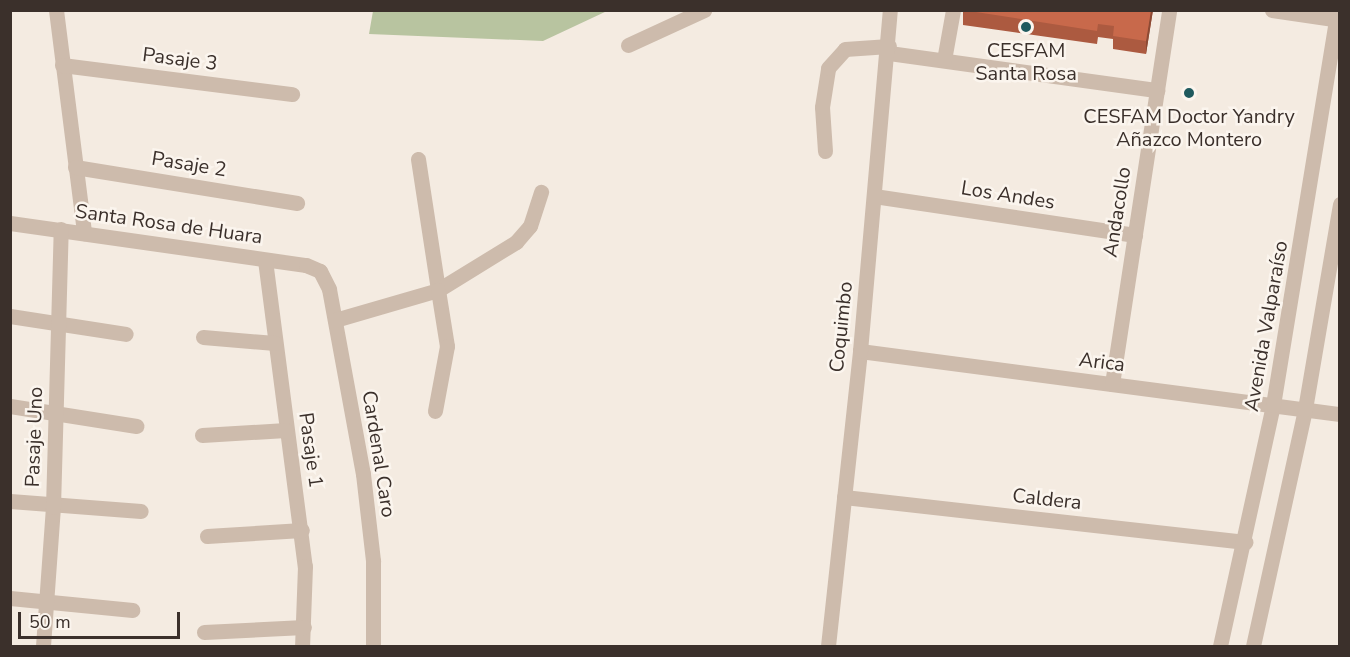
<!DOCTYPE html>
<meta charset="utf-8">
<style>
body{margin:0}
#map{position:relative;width:1350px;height:657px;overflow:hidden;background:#f4ebe1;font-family:"Nunito Sans",sans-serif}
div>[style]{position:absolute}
.green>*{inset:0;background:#b8c4a0}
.minor>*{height:15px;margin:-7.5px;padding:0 7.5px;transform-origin:7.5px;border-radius:7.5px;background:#cdbbac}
.wall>*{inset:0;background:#ac5a40}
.shaded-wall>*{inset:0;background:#8c4a34}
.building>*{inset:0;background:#c8694b}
.dots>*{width:16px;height:16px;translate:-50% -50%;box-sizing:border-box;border:3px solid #fbf5ee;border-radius:50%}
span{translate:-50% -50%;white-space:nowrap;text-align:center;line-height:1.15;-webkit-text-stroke:5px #fbf5ee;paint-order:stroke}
.poi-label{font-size:20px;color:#3b302b}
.street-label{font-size:20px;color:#3b302b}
.frame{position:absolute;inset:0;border:12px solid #3b302b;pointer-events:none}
.scale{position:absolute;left:18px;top:612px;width:162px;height:27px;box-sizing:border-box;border:3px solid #3b302b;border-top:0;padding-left:8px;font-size:18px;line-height:21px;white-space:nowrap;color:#3b302b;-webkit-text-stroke:4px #fbf5ee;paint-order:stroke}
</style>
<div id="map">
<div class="green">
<i style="clip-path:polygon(373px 11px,373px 10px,607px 11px,543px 41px,369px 34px)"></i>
</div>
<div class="minor">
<i style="left:56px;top:10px;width:225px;rotate:82.8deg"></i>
<i style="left:1272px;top:10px;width:69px;rotate:8.4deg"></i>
<i style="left:628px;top:45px;width:84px;rotate:-24.7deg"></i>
<i style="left:889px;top:53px;width:271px;rotate:7.9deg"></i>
<i style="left:944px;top:60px;width:51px;rotate:-79.8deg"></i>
<i style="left:62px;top:65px;width:232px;rotate:7.2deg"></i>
<i style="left:825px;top:151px;width:44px;rotate:-93.9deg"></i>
<i style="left:822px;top:107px;width:39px;rotate:-81deg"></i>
<i style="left:828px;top:68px;width:25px;rotate:-48deg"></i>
<i style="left:845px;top:49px;width:44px;rotate:-3.9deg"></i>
<i style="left:418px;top:159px;width:133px;rotate:81.3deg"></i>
<i style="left:438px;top:290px;width:92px;rotate:-31.6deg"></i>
<i style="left:516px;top:242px;width:21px;rotate:-49deg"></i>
<i style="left:530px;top:226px;width:36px;rotate:-72deg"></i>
<i style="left:75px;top:167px;width:225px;rotate:9.2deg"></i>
<i style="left:874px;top:196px;width:264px;rotate:8.5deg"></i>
<i style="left:10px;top:223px;width:299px;rotate:8.1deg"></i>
<i style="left:306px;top:265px;width:15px;rotate:23deg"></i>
<i style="left:320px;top:271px;width:20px;rotate:63deg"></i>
<i style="left:329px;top:289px;width:188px;rotate:79.6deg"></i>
<i style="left:363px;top:474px;width:88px;rotate:83.4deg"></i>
<i style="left:373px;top:561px;width:85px;rotate:90deg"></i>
<i style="left:265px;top:260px;width:309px;rotate:82.6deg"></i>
<i style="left:305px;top:566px;width:80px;rotate:92.1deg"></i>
<i style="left:10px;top:316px;width:117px;rotate:8.8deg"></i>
<i style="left:335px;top:320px;width:107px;rotate:-16.2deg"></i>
<i style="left:438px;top:290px;width:57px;rotate:80.9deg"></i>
<i style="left:447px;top:346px;width:66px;rotate:100.5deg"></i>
<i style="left:203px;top:337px;width:72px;rotate:4.8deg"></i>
<i style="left:860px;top:351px;width:484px;rotate:7.5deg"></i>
<i style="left:1112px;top:384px;width:378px;rotate:-81.3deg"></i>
<i style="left:10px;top:406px;width:128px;rotate:9deg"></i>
<i style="left:202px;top:435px;width:84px;rotate:-3.4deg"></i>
<i style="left:844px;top:497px;width:404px;rotate:6.4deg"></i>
<i style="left:10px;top:501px;width:131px;rotate:4.4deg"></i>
<i style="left:207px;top:536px;width:95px;rotate:-3.6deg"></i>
<i style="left:10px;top:598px;width:123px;rotate:5.6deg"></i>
<i style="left:204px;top:632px;width:100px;rotate:-2.9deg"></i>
<i style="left:43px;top:646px;width:139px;rotate:-85.9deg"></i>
<i style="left:53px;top:507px;width:278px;rotate:-88.4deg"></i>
<i style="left:828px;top:646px;width:297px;rotate:-83.8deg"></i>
<i style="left:860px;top:351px;width:342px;rotate:-85deg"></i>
<i style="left:1220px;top:646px;width:247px;rotate:-77.6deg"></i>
<i style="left:1273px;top:405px;width:400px;rotate:-80.7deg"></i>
<i style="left:1253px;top:646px;width:243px;rotate:-77.6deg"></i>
<i style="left:1305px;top:409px;width:208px;rotate:-80.3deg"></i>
</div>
<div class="wall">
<i style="clip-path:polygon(963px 10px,1153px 10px,1146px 54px,1113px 49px,1113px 39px,1098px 37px,1097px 44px,963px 25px)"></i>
</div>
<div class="shaded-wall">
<i style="clip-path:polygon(1151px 10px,1153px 10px,1146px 54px,1146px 41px)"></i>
</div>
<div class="building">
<i style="clip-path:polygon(963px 10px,1151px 10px,1146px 41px,1113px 36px,1114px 26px,1098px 24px,1097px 31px)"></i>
</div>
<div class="dots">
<i style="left:1026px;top:27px;background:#1f5a5e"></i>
<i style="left:1189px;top:93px;background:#1f5a5e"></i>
</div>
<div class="poi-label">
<span style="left:1026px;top:62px">CESFAM<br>Santa Rosa</span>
<span style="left:1189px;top:128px">CESFAM Doctor Yandry<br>Añazco Montero</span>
</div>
<div class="street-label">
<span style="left:180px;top:59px;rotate:7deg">Pasaje 3</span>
<span style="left:189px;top:164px;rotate:9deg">Pasaje 2</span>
<span style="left:1008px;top:195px;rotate:9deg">Los Andes</span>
<span style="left:1117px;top:212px;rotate:-81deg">Andacollo</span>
<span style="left:169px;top:224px;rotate:8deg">Santa Rosa de Huara</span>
<span style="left:1266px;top:326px;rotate:-80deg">Avenida Valparaíso</span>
<span style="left:841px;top:327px;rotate:-84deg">Coquimbo</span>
<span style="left:1102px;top:362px;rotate:7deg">Arica</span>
<span style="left:34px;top:437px;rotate:-88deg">Pasaje Uno</span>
<span style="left:311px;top:450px;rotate:82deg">Pasaje 1</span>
<span style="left:379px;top:454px;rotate:81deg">Cardenal Caro</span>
<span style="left:1047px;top:499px;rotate:6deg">Caldera</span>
</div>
<div class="frame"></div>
<div class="scale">50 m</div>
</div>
